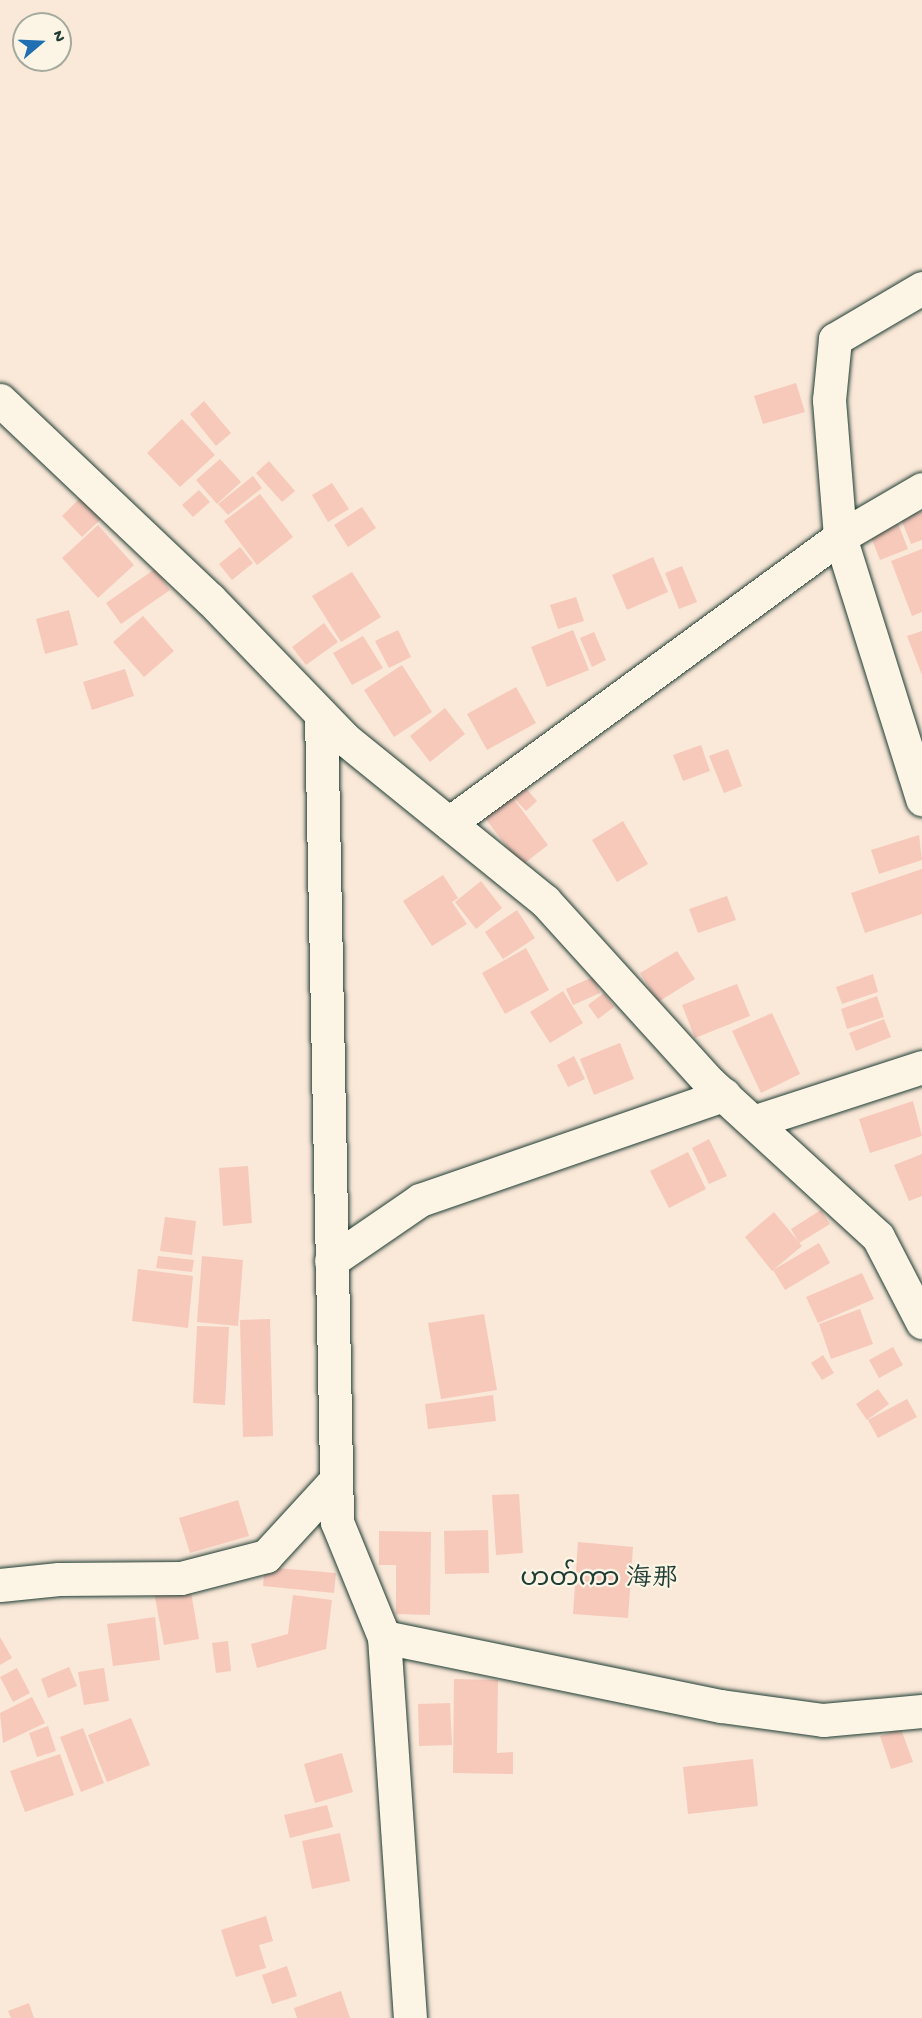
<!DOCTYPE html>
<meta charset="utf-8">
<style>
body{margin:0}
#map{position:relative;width:922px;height:2018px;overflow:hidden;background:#fae8d8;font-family:"Gochi Hand","LXGW WenKai TC","Noto Sans Myanmar",sans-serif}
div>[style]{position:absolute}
.building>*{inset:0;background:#f7c9bb}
.roads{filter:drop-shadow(0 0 2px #1f3d34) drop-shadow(0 0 2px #1f3d34)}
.minor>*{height:33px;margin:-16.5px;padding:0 16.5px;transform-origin:16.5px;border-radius:16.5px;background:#fcf5e5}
span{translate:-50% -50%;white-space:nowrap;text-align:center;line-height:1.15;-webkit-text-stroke:4.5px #fcf5e5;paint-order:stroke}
.quarter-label{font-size:26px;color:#1f3d34}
.north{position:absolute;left:12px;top:12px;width:60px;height:60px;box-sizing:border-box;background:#fcf5e5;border:2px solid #a4ab9e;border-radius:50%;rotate:71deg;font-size:16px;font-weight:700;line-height:24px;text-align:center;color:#1f3d34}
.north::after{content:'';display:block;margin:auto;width:21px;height:27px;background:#1f6fb2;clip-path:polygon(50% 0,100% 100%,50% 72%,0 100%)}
</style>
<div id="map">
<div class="building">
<i style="clip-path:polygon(796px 383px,805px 412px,763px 424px,754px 396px)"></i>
<i style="clip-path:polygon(204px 401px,231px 433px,216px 446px,190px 414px)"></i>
<i style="clip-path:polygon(182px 419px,215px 455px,180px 487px,147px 453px)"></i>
<i style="clip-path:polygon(220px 459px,241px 482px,217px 504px,196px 480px)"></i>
<i style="clip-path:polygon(269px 461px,295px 491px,282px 502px,256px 473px)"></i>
<i style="clip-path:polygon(253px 476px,262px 488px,228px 515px,218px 504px)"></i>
<i style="clip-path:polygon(332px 483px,349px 509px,328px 522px,312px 495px)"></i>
<i style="clip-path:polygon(199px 490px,210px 502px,193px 517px,182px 505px)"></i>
<i style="clip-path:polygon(260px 494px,293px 537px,257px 565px,224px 521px)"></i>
<i style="clip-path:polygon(81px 497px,101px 519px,82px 537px,62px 516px)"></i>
<i style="clip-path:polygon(362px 507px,376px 528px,348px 547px,334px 525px)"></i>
<i style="clip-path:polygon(922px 511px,922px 540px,911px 544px,901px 519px)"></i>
<i style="clip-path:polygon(895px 516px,908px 549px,880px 560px,867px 527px)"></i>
<i style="clip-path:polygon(98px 525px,134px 565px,98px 598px,62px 558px)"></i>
<i style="clip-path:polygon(240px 547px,253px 563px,232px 580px,219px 564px)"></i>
<i style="clip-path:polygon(922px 549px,922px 612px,912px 616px,891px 561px)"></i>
<i style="clip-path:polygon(653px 557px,668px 592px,627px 610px,612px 575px)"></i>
<i style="clip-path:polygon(682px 566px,697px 602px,679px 609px,665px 573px)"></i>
<i style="clip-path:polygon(155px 569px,170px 590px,121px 624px,106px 603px)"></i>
<i style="clip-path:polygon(352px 572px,381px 617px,341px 642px,312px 596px)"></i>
<i style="clip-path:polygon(576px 597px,584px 621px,558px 629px,550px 605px)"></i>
<i style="clip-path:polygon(69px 610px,78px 645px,45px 654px,36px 619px)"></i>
<i style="clip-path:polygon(143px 616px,174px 651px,144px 677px,113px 642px)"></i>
<i style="clip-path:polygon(324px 623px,338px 642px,306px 665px,292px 647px)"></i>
<i style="clip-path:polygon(398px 630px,411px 657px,389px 668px,375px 641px)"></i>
<i style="clip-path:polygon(573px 630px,589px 670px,547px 687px,531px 647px)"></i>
<i style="clip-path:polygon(922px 631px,922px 675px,907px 636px)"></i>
<i style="clip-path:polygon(594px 632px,606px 660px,592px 667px,580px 638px)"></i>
<i style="clip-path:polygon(363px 636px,383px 668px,352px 685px,333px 653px)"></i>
<i style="clip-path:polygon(402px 665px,432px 712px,394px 737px,364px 690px)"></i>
<i style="clip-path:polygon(125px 669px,134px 696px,92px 710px,83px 682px)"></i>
<i style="clip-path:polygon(516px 687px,536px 723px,487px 750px,467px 714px)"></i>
<i style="clip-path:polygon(445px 708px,465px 734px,430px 762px,410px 736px)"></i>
<i style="clip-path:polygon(701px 745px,710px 771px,683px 781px,673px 755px)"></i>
<i style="clip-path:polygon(728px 749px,742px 786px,724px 793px,709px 756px)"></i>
<i style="clip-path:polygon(523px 785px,537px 801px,526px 811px,511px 795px)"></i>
<i style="clip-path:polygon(510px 794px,548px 845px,521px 866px,483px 815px)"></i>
<i style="clip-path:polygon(623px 821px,648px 864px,617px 882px,592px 840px)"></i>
<i style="clip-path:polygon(919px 835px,922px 860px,879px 874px,871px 850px)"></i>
<i style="clip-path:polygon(922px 869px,922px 914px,865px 933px,851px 893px)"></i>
<i style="clip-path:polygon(443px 875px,458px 898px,452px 902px,467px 924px,432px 946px,403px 901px)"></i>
<i style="clip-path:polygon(481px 881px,502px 908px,476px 929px,455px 902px)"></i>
<i style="clip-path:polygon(727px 896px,736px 920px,698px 933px,689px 909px)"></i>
<i style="clip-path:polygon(517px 910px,535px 938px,503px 959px,485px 932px)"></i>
<i style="clip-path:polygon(526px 948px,549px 990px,505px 1014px,482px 973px)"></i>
<i style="clip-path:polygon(677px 951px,695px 979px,658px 1002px,640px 973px)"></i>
<i style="clip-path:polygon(873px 974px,878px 992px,842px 1004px,836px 987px)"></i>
<i style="clip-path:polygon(593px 977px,600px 993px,573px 1005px,566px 989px)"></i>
<i style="clip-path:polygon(737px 984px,750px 1016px,695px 1038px,682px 1005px)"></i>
<i style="clip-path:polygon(563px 991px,583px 1023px,550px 1043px,530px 1012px)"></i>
<i style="clip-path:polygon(604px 993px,614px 1007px,598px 1019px,588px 1005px)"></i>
<i style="clip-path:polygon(877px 996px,884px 1017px,847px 1029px,841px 1009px)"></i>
<i style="clip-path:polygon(772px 1013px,800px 1074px,761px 1093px,732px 1031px)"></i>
<i style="clip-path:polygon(884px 1019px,891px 1037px,856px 1051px,849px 1033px)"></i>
<i style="clip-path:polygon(620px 1043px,634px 1079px,594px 1095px,580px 1059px)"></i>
<i style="clip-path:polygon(574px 1056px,585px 1079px,568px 1087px,557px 1065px)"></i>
<i style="clip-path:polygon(913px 1101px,922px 1136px,870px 1153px,859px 1119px)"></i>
<i style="clip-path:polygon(709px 1139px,727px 1176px,709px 1184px,692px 1148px)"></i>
<i style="clip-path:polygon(688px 1152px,706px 1189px,669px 1208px,650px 1171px)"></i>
<i style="clip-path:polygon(922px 1154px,922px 1196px,909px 1201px,894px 1165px)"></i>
<i style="clip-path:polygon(248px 1166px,252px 1223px,223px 1226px,219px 1168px)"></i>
<i style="clip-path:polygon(821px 1210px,830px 1224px,799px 1243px,791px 1229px)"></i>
<i style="clip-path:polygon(774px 1212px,802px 1246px,772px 1271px,745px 1237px)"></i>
<i style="clip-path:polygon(165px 1217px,196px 1221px,192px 1255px,160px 1251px)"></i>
<i style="clip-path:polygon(819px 1243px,830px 1263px,785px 1290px,773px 1270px)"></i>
<i style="clip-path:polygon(158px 1256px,194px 1260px,192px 1272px,156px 1268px)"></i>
<i style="clip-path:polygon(202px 1256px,243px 1260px,238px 1326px,197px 1322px)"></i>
<i style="clip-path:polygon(138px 1269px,193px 1276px,188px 1328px,132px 1321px)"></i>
<i style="clip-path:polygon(862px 1273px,874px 1299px,818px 1323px,806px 1297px)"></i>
<i style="clip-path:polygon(860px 1309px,873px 1344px,831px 1359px,819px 1324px)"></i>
<i style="clip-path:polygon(484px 1314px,497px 1390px,441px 1399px,428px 1323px)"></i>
<i style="clip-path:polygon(270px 1319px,273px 1436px,243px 1437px,240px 1320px)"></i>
<i style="clip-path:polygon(197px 1326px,229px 1327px,225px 1405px,193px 1403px)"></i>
<i style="clip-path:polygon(893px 1347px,903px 1365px,879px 1378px,869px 1360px)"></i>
<i style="clip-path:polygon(823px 1355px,834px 1373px,822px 1380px,811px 1363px)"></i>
<i style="clip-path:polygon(878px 1389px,889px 1404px,867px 1420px,856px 1404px)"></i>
<i style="clip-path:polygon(493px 1395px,496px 1421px,428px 1429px,425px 1404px)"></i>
<i style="clip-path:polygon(907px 1399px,917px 1417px,878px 1438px,868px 1420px)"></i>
<i style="clip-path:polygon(519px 1494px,523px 1553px,496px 1555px,492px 1495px)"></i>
<i style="clip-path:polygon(238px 1500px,249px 1536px,190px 1553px,179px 1518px)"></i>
<i style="clip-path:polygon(488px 1530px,489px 1573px,445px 1574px,444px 1531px)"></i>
<i style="clip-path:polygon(379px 1531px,431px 1532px,430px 1615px,396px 1614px,396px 1565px,379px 1565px)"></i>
<i style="clip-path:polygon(578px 1542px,633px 1547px,628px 1618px,573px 1614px)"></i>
<i style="clip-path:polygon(265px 1567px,336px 1573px,334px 1593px,263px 1586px)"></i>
<i style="clip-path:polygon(190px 1586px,199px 1639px,164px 1645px,154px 1592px)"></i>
<i style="clip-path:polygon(293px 1595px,332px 1600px,326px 1649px,257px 1668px,251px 1644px,288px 1634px)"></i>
<i style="clip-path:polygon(155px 1617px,160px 1660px,113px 1666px,107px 1624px)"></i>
<i style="clip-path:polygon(0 1637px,12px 1658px,0 1665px)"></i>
<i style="clip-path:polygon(228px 1641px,231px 1671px,216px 1673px,212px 1643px)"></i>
<i style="clip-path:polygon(69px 1667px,77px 1686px,48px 1698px,41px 1679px)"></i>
<i style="clip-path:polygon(17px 1668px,30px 1693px,13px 1702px,0 1677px)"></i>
<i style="clip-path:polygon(104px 1668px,109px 1701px,84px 1705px,78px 1672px)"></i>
<i style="clip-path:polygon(454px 1679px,498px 1680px,497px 1753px,513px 1752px,513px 1774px,453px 1773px)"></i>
<i style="clip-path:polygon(32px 1697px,45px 1723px,3px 1743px,0 1713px)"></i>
<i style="clip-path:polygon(450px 1703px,452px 1745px,419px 1746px,418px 1704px)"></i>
<i style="clip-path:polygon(131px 1718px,150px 1765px,107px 1782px,88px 1735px)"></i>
<i style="clip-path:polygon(48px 1726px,56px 1751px,37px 1757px,29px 1733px)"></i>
<i style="clip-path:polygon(83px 1728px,104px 1783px,81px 1792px,60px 1737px)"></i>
<i style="clip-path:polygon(901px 1729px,913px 1762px,891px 1769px,880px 1736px)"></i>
<i style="clip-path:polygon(342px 1753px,353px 1792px,315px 1803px,304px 1764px)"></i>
<i style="clip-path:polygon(60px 1754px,74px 1795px,25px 1812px,10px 1771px)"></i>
<i style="clip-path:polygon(753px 1759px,758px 1806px,688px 1814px,683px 1767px)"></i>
<i style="clip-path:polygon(327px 1805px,333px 1827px,290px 1838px,284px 1815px)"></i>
<i style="clip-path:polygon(340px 1833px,350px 1881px,312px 1889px,302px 1841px)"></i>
<i style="clip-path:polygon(266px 1916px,273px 1941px,259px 1945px,266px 1968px,236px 1977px,221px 1930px)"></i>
<i style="clip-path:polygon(287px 1966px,297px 1996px,272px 2004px,262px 1975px)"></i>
<i style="clip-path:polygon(341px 1991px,350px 2018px,297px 2018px,294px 2008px)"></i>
<i style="clip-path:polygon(29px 2003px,34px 2018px,11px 2018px,8px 2011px)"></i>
</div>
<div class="roads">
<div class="minor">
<i style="left:922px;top:288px;width:101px;rotate:149.6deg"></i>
<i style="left:835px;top:339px;width:61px;rotate:95.6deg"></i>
<i style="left:829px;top:400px;width:137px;rotate:85.4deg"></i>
<i style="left:840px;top:537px;width:275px;rotate:72.6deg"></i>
<i style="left:0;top:400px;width:289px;rotate:43.5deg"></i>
<i style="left:210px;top:599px;width:194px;rotate:46deg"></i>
<i style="left:345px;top:739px;width:257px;rotate:39deg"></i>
<i style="left:545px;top:901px;width:244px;rotate:47.8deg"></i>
<i style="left:709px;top:1082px;width:229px;rotate:42.5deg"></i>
<i style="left:878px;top:1237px;width:96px;rotate:62.6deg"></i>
<i style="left:321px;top:715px;width:807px;rotate:88.86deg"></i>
<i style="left:337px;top:1522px;width:124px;rotate:67.8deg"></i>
<i style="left:384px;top:1637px;width:382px;rotate:86.1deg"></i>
<i style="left:449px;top:823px;width:484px;rotate:-36.2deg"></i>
<i style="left:840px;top:537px;width:95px;rotate:-30.3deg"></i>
<i style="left:753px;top:1122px;width:178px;rotate:-18deg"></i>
<i style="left:331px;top:1261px;width:108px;rotate:-34.4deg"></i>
<i style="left:420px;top:1200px;width:322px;rotate:-19.1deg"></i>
<i style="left:0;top:1585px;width:59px;rotate:-5.8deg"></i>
<i style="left:59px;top:1579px;width:122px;rotate:-0.5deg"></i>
<i style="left:181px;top:1578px;width:88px;rotate:-14.5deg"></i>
<i style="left:266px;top:1556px;width:103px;rotate:-47.4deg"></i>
<i style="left:384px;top:1637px;width:344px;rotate:11.6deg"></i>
<i style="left:721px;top:1706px;width:103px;rotate:7.8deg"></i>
<i style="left:823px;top:1720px;width:99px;rotate:-5.2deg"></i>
</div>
</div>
<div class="quarter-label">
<span style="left:599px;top:1581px">ဟတ်ကာ 海那</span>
</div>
<div class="north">N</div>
</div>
